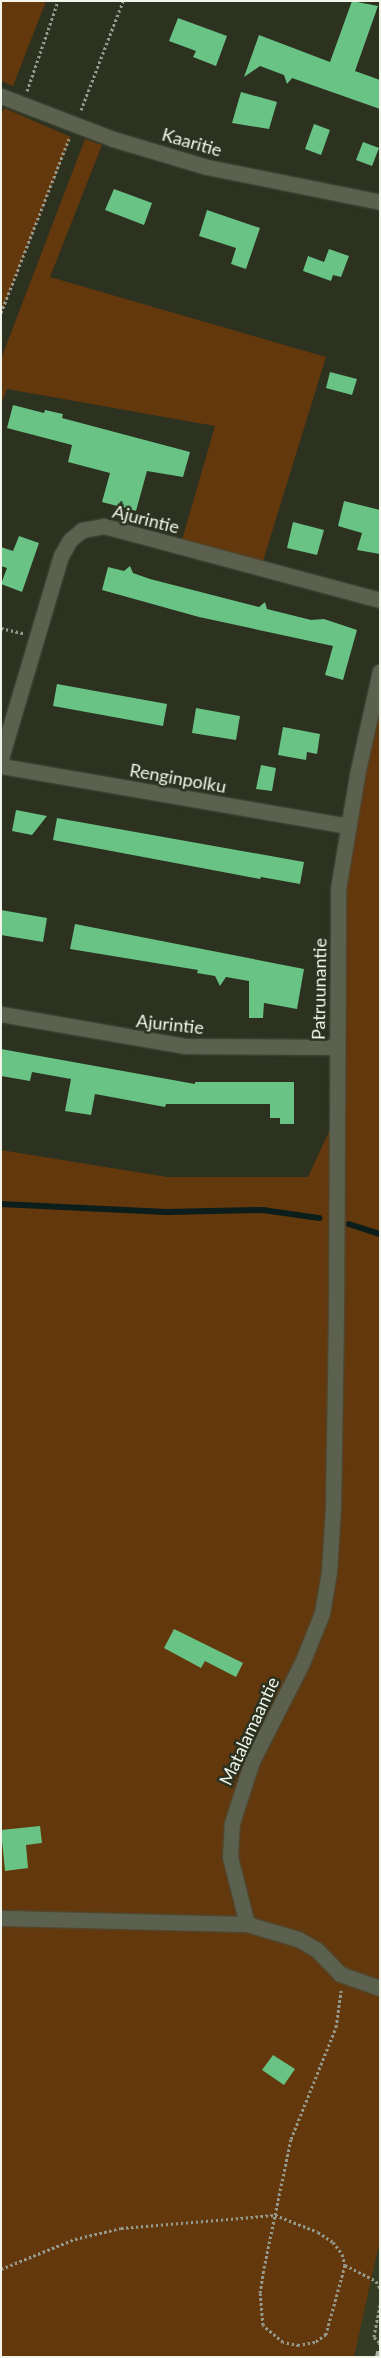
<!DOCTYPE html>
<style>
body{margin:0}
#map{position:relative;width:381px;height:2358px;overflow:hidden;background:#2c3120;font-family:Lato,sans-serif}
div>[style]{position:absolute}
.built>*{inset:0;background:#353c24}
.green>*{inset:0;background:#63380c}
.stream>*{height:5.5px;margin:-2.75px;padding:0 2.75px;transform-origin:2.75px;border-radius:2.75px;background:#0b1e1b}
.building>*{inset:0;background:#68c384}
.path>*{height:3px;margin-top:-1.5px;transform-origin:0;background:repeating-linear-gradient(90deg,#959a8c 0 2.5px,transparent 0 5px)}
.roads{filter:drop-shadow(0 0 1px #4a4e3e) drop-shadow(0 0 1px #4a4e3e)}
.street>*{height:15px;margin:-7.5px;padding:0 7.5px;transform-origin:7.5px;border-radius:7.5px;background:#5b614e}
.rail>*{height:4px;margin-top:-2px;transform-origin:0;background:repeating-linear-gradient(90deg,#afb3a6 0 6px,transparent 0 12px)}
span{translate:-50% -50%;white-space:nowrap;text-align:center;line-height:1.15;-webkit-text-stroke:5px #2c3120;paint-order:stroke}
.street-label{font-size:18px;color:#f0f4e9}
.frame{position:absolute;inset:0;border:2px solid #f0f4e9;pointer-events:none}
</style>
<div id="map">
<div class="built">
<i style="clip-path:polygon(380px 2240px,380px 2357px,354px 2357px,358px 2338px)"></i>
</div>
<div class="green">
<i style="clip-path:polygon(1px 1px,46px 1px,13px 86px,1px 81px)"></i>
<i style="clip-path:polygon(4px 108px,71px 137px,1px 313px,1px 115px)"></i>
<i style="clip-path:polygon(85px 139px,102px 145px,50px 277px,326px 357px,263px 561px,182px 540px,215px 426px,7px 389px,1px 404px,1px 359px)"></i>
<i style="clip-path:polygon(380px 706px,380px 2240px,354px 2357px,1px 2357px,1px 1150px,167px 1177px,308px 1177px,332px 1125px,342px 1048px,346px 889px,364px 773px)"></i>
</div>
<div class="stream">
<i style="left:1px;top:1204px;width:165px;rotate:2.8deg"></i>
<i style="left:166px;top:1212px;width:97px;rotate:-1.2deg"></i>
<i style="left:263px;top:1210px;width:57px;rotate:8.1deg"></i>
<i style="left:349px;top:1224px;width:33px;rotate:18deg"></i>
</div>
<div class="building">
<i style="clip-path:polygon(352px 1px,378px 6px,355px 71px,380px 80px,380px 109px,292px 78px,287px 84px,284px 75px,260px 66px,244px 77px,259px 35px,330px 62px)"></i>
<i style="clip-path:polygon(178px 18px,227px 36px,216px 66px,193px 57px,196px 51px,169px 41px)"></i>
<i style="clip-path:polygon(241px 92px,277px 102px,269px 129px,232px 123px)"></i>
<i style="clip-path:polygon(314px 124px,330px 130px,321px 155px,305px 149px)"></i>
<i style="clip-path:polygon(363px 142px,379px 148px,372px 166px,356px 160px)"></i>
<i style="clip-path:polygon(114px 189px,152px 203px,144px 225px,105px 210px)"></i>
<i style="clip-path:polygon(207px 210px,260px 228px,246px 269px,231px 264px,236px 248px,199px 236px)"></i>
<i style="clip-path:polygon(329px 249px,349px 256px,341px 277px,333px 275px,331px 281px,303px 271px,308px 256px,324px 262px)"></i>
<i style="clip-path:polygon(330px 372px,357px 379px,352px 395px,326px 388px)"></i>
<i style="clip-path:polygon(13px 405px,44px 413px,45px 410px,63px 414px,62px 418px,190px 452px,183px 477px,147px 471px,136px 511px,102px 502px,110px 473px,68px 462px,72px 445px,7px 428px)"></i>
<i style="clip-path:polygon(344px 501px,380px 510px,380px 554px,357px 550px,362px 533px,338px 526px)"></i>
<i style="clip-path:polygon(293px 522px,324px 530px,317px 555px,287px 548px)"></i>
<i style="clip-path:polygon(19px 536px,39px 543px,22px 592px,1px 584px,7px 568px,1px 566px,1px 547px,13px 551px)"></i>
<i style="clip-path:polygon(130px 566px,133px 573px,150px 579px,259px 607px,265px 602px,267px 609px,311px 620px,324px 619px,357px 630px,343px 680px,325px 675px,333px 646px,199px 617px,102px 590px,108px 567px,124px 571px)"></i>
<i style="clip-path:polygon(57px 684px,167px 704px,163px 726px,53px 706px)"></i>
<i style="clip-path:polygon(196px 708px,240px 716px,236px 740px,192px 733px)"></i>
<i style="clip-path:polygon(283px 727px,320px 734px,317px 754px,307px 752px,306px 760px,278px 755px)"></i>
<i style="clip-path:polygon(261px 765px,276px 768px,272px 791px,256px 789px)"></i>
<i style="clip-path:polygon(16px 810px,47px 816px,32px 835px,12px 831px)"></i>
<i style="clip-path:polygon(57px 818px,304px 862px,300px 884px,261px 877px,260px 879px,53px 840px)"></i>
<i style="clip-path:polygon(1px 910px,47px 918px,43px 942px,1px 935px)"></i>
<i style="clip-path:polygon(75px 924px,304px 969px,297px 1009px,264px 1003px,263px 1018px,249px 1018px,249px 981px,226px 977px,220px 986px,215px 976px,197px 973px,198px 970px,70px 949px)"></i>
<i style="clip-path:polygon(1px 1049px,195px 1084px,195px 1082px,294px 1082px,294px 1124px,280px 1124px,280px 1118px,270px 1118px,270px 1104px,166px 1104px,165px 1107px,95px 1094px,91px 1115px,65px 1111px,71px 1079px,32px 1072px,30px 1081px,1px 1076px)"></i>
<i style="clip-path:polygon(174px 1629px,243px 1663px,236px 1677px,205px 1661px,201px 1668px,164px 1648px)"></i>
<i style="clip-path:polygon(40px 1826px,42px 1843px,26px 1845px,28px 1868px,5px 1871px,1px 1830px)"></i>
<i style="clip-path:polygon(273px 2055px,295px 2069px,284px 2085px,262px 2070px)"></i>
</div>
<div class="path">
<i style="left:27px;top:91px;width:95px;rotate:-71deg"></i>
<i style="left:81px;top:110px;width:117px;rotate:-68.9deg"></i>
<i style="left:1px;top:313px;width:187px;rotate:-68.7deg"></i>
<i style="left:1px;top:628px;width:23px;rotate:13deg"></i>
<i style="left:345px;top:2265px;width:35px;rotate:27deg"></i>
<i style="left:376px;top:2281px;width:8px;rotate:60deg"></i>
<i style="left:1px;top:2269px;width:80px;rotate:-22.1deg"></i>
<i style="left:75px;top:2239px;width:47px;rotate:-13.4deg"></i>
<i style="left:121px;top:2228px;width:155px;rotate:-4.8deg"></i>
<i style="left:275px;top:2215px;width:46px;rotate:21.6deg"></i>
<i style="left:318px;top:2232px;width:18px;rotate:34deg"></i>
<i style="left:333px;top:2242px;width:15px;rotate:53deg"></i>
<i style="left:342px;top:2254px;width:11px;rotate:75deg"></i>
<i style="left:345px;top:2265px;width:72px;rotate:105.4deg"></i>
<i style="left:326px;top:2334px;width:14px;rotate:144deg"></i>
<i style="left:315px;top:2342px;width:16px;rotate:169deg"></i>
<i style="left:299px;top:2345px;width:16px;rotate:-169deg"></i>
<i style="left:283px;top:2342px;width:26px;rotate:-140deg"></i>
<i style="left:263px;top:2325px;width:32px;rotate:-95deg"></i>
<i style="left:260px;top:2293px;width:25px;rotate:-81deg"></i>
<i style="left:264px;top:2268px;width:54px;rotate:-78.3deg"></i>
<i style="left:275px;top:2215px;width:78px;rotate:-78.1deg"></i>
<i style="left:291px;top:2139px;width:121px;rotate:-68.1deg"></i>
<i style="left:336px;top:2027px;width:37px;rotate:-82deg"></i>
<i style="left:380px;top:2305px;width:33px;rotate:101deg"></i>
<i style="left:374px;top:2337px;width:8px;rotate:45deg"></i>
</div>
<div class="roads">
<div class="street">
<i style="left:1px;top:96px;width:120px;rotate:21deg"></i>
<i style="left:113px;top:139px;width:98px;rotate:16.6deg"></i>
<i style="left:207px;top:167px;width:177px;rotate:11.4deg"></i>
<i style="left:1px;top:758px;width:211px;rotate:-73.5deg"></i>
<i style="left:61px;top:556px;width:18px;rotate:-61deg"></i>
<i style="left:70px;top:540px;width:16px;rotate:-40deg"></i>
<i style="left:82px;top:530px;width:22px;rotate:-10deg"></i>
<i style="left:104px;top:526px;width:286px;rotate:15deg"></i>
<i style="left:1px;top:766px;width:353px;rotate:9.8deg"></i>
<i style="left:1px;top:1014px;width:186px;rotate:9.9deg"></i>
<i style="left:184px;top:1046px;width:152px;rotate:0.4deg"></i>
<i style="left:1px;top:1918px;width:246px;rotate:1.4deg"></i>
<i style="left:247px;top:1924px;width:69px;rotate:-104.2deg"></i>
<i style="left:230px;top:1857px;width:34px;rotate:-87deg"></i>
<i style="left:232px;top:1823px;width:65px;rotate:-72.1deg"></i>
<i style="left:252px;top:1761px;width:110px;rotate:-63deg"></i>
<i style="left:302px;top:1663px;width:54px;rotate:-68.2deg"></i>
<i style="left:322px;top:1613px;width:42px;rotate:-80.3deg"></i>
<i style="left:329px;top:1572px;width:64px;rotate:-86.4deg"></i>
<i style="left:333px;top:1508px;width:196px;rotate:-89.1deg"></i>
<i style="left:336px;top:1312px;width:423px;rotate:-89.7deg"></i>
<i style="left:338px;top:889px;width:121px;rotate:-80.5deg"></i>
<i style="left:358px;top:770px;width:101px;rotate:-77.5deg"></i>
<i style="left:247px;top:1924px;width:53px;rotate:16.4deg"></i>
<i style="left:298px;top:1939px;width:22px;rotate:30deg"></i>
<i style="left:317px;top:1950px;width:33px;rotate:46deg"></i>
<i style="left:340px;top:1974px;width:42px;rotate:19.3deg"></i>
</div>
</div>
<div class="rail">
<i style="left:377px;top:2357px;width:13px;rotate:-77deg"></i>
</div>
<div class="street-label">
<span style="left:192px;top:142px;rotate:16deg">Kaaritie</span>
<span style="left:146px;top:519px;rotate:14deg">Ajurintie</span>
<span style="left:178px;top:778px;rotate:10deg">Renginpolku</span>
<span style="left:319px;top:989px;rotate:-89deg">Patruunantie</span>
<span style="left:170px;top:1024px;rotate:6deg">Ajurintie</span>
<span style="left:249px;top:1731px;rotate:-65deg">Matalamaantie</span>
</div>
<div class="frame"></div>
</div>
